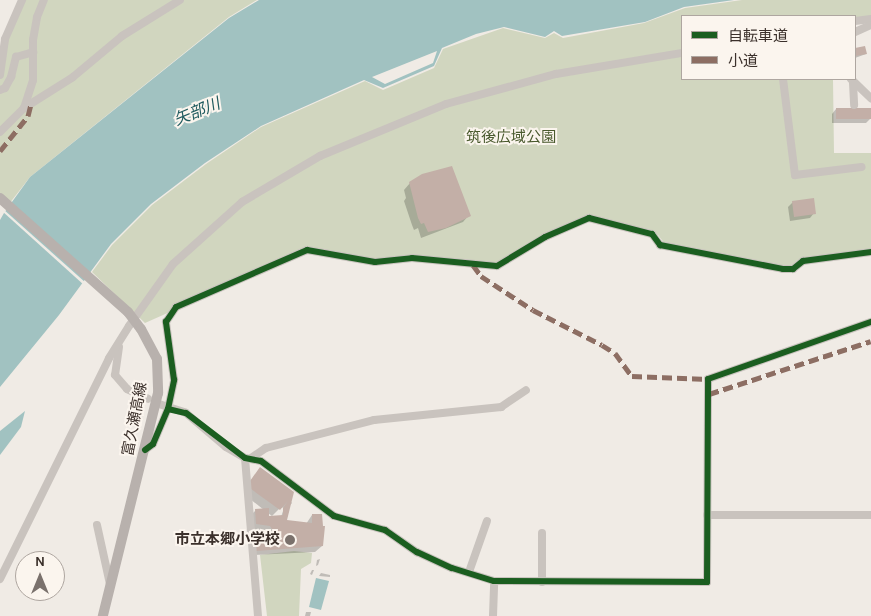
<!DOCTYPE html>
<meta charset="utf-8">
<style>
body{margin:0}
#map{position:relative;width:871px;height:616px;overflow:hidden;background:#f0ebe5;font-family:Karla,"Noto Sans JP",sans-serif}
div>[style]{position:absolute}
.green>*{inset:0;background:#d1d6bf}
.water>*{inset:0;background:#a1c2c1}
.pier>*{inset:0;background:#f0ebe5}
.shadow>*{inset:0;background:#0003}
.building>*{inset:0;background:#c3afa7}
.minor>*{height:8px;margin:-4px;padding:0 4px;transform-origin:4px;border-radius:4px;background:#c9c3be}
.major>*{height:10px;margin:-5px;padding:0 5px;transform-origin:5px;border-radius:5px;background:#b8b1ad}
.quiet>*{height:5px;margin-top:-2.5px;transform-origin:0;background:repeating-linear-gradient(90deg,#8d6e63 0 10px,transparent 0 15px)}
.cycleway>*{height:6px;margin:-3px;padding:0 3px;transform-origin:3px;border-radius:3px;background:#1b5e20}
.dots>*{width:14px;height:14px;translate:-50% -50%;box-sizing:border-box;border:2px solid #fbf5ee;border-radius:50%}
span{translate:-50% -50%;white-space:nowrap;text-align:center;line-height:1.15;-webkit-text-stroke:4px #fbf5ee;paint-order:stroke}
.park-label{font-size:15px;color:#4a5a2e}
.street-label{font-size:15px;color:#3b302b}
.poi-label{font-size:15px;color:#3b302b;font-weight:700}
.right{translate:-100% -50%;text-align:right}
.water-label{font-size:16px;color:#1f5a5e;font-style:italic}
.legend{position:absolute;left:681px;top:15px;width:175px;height:65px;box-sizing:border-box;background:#fbf5ee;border:1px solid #aea6a0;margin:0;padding:6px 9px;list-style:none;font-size:15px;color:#3b302b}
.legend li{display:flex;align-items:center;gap:10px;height:25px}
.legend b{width:25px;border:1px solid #aea6a0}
.north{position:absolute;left:15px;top:551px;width:50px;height:50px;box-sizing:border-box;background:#fbf5ee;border:1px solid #aea6a0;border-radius:50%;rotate:0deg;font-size:14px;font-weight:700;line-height:20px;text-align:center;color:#3b302b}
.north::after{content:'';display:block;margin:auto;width:18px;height:22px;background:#7a716c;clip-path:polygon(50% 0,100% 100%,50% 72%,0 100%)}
</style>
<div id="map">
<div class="green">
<i style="clip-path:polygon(20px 0,257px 0,229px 17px,30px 177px,9px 204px,0 195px,0 54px)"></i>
<i style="clip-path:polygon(742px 0,871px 0,871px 16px,855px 19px,855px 16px,682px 16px,682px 79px,833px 79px,834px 153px,871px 153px,871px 250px,790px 267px,665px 244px,658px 235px,594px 217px,494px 265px,415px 261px,380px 265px,354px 258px,303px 253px,145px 323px,92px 272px,112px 245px,152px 205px,206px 164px,261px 127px,365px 81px,383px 90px,434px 68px,443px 49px,503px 28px,545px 38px,554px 33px,563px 38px,644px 23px,685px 8px)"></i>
<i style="clip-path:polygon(294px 551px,312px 553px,311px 563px,301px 569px,299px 616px,267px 616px,260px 555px)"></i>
</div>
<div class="water">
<i style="clip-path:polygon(evenodd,259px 0,734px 0,684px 7px,645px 22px,562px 36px,554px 31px,545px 37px,504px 27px,476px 34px,442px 48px,434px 66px,383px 88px,364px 80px,261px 126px,205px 163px,151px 204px,111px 244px,59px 315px,0 387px,0 220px,4px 213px,30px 177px,229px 18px,259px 0,437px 51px,433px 63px,385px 84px,372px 77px,437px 51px)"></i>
<i style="clip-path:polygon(25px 411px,21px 427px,0 455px,0 431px)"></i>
<i style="clip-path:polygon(316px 578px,329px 581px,321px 610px,309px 607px)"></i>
</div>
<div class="pier">
<i style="clip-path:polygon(3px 209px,86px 283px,84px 285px,2px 211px)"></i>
</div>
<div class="shadow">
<i style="clip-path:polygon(864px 48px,866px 54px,855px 58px,855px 50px)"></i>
<i style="clip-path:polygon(836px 109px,871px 118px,866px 123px,832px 123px,832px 114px)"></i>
<i style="clip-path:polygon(410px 183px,469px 215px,463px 222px,421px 238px,418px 228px,414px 230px,412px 225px,404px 201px,406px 198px,404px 190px)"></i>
<i style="clip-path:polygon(793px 202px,814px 213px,810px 218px,790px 221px,788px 207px)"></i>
<i style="clip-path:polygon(evenodd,260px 469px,292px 503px,286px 509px,282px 523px,306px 524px,312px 515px,322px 546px,315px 552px,252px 555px,253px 540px,257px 535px,268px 534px,265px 530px,251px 529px,251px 515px,256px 510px,264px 510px,245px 495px,244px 489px,260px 469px,281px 507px,284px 508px,281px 517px,267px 517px,268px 513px,272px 516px,281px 507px)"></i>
<i style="clip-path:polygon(320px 559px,318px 565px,316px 566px,317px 560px)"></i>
<i style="clip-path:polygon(312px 570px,314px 570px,312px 575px,310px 574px)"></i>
<i style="clip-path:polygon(321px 573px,330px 575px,330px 577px,319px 576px)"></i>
<i style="clip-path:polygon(306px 612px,311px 612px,310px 616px,305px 616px)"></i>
</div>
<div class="building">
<i style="clip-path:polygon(865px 46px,867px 54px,855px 56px,855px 48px)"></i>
<i style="clip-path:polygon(836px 108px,871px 108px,871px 119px,836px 119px)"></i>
<i style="clip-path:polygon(452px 166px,471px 216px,446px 228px,428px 232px,424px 223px,421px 224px,418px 218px,409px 182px,422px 174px)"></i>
<i style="clip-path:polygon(814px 198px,816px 214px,794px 217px,792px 201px)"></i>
<i style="clip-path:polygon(260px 467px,294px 492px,287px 520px,312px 523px,312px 514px,322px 514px,323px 526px,325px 526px,323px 546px,256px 551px,257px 534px,274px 532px,270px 526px,256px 524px,255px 509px,269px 508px,269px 516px,283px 515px,283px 508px,288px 501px,280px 510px,251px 489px,250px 481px)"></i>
</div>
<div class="minor">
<i style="left:855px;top:21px;width:16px;rotate:-7deg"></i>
<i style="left:855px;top:32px;width:17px;rotate:-24deg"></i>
<i style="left:0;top:75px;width:36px;rotate:-82deg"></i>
<i style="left:5px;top:39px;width:43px;rotate:-66.4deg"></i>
<i style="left:783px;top:79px;width:97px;rotate:82.9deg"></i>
<i style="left:795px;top:175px;width:67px;rotate:-6.8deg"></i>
<i style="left:851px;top:79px;width:28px;rotate:44deg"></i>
<i style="left:853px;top:83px;width:22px;rotate:87deg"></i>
<i style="left:0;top:90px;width:5px;rotate:-22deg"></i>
<i style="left:5px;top:88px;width:13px;rotate:-61deg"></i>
<i style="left:11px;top:77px;width:21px;rotate:-76deg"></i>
<i style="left:16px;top:57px;width:18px;rotate:-16deg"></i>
<i style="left:24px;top:108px;width:29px;rotate:-72deg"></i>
<i style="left:33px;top:80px;width:40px;rotate:-90deg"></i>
<i style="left:33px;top:40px;width:23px;rotate:-80deg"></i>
<i style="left:37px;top:17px;width:18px;rotate:-68deg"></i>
<i style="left:0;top:132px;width:34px;rotate:-45deg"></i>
<i style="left:24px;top:108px;width:58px;rotate:-32.3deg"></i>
<i style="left:73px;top:77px;width:64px;rotate:-39.9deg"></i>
<i style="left:122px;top:36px;width:68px;rotate:-31.8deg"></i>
<i style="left:119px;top:347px;width:28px;rotate:98deg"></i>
<i style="left:115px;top:375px;width:18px;rotate:49deg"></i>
<i style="left:127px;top:389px;width:23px;rotate:25deg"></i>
<i style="left:159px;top:404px;width:28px;rotate:18deg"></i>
<i style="left:186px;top:413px;width:52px;rotate:40.4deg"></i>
<i style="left:226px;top:447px;width:22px;rotate:30deg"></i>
<i style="left:245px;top:458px;width:16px;rotate:11deg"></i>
<i style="left:261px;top:461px;width:91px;rotate:37deg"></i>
<i style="left:334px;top:516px;width:53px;rotate:15.4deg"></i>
<i style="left:385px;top:530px;width:39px;rotate:35deg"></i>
<i style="left:417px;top:552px;width:38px;rotate:25deg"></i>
<i style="left:452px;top:568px;width:44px;rotate:17.2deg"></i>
<i style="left:494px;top:581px;width:213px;rotate:0.3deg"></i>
<i style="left:707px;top:582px;width:203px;rotate:-89.7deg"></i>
<i style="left:708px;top:379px;width:173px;rotate:-19.3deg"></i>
<i style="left:145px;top:450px;width:10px;rotate:-37deg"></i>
<i style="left:153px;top:444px;width:38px;rotate:-67deg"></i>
<i style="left:168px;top:409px;width:30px;rotate:-78deg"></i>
<i style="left:174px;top:380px;width:59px;rotate:-97.9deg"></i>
<i style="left:166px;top:322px;width:18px;rotate:-56deg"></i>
<i style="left:176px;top:307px;width:143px;rotate:-23.5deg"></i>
<i style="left:307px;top:250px;width:69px;rotate:10deg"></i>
<i style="left:375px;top:262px;width:37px;rotate:-6deg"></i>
<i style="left:412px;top:258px;width:85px;rotate:5.4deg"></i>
<i style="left:497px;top:266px;width:56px;rotate:-31.1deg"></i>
<i style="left:545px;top:237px;width:48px;rotate:-23.4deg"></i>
<i style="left:589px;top:218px;width:65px;rotate:14.3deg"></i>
<i style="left:652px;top:234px;width:14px;rotate:54deg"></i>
<i style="left:660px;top:245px;width:125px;rotate:11deg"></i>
<i style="left:783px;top:269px;width:10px"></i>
<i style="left:793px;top:269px;width:13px;rotate:-39deg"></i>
<i style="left:803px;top:261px;width:69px;rotate:-7.5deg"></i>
<i style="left:245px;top:458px;width:159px;rotate:85.3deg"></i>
<i style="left:251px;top:458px;width:18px;rotate:-34deg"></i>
<i style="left:266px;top:448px;width:112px;rotate:-14.5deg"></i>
<i style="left:374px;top:420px;width:128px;rotate:-5.8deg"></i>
<i style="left:501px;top:407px;width:30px;rotate:-34deg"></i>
<i style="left:707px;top:515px;width:164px"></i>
<i style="left:97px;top:525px;width:60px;rotate:77.6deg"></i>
<i style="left:542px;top:533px;width:49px;rotate:90deg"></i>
<i style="left:469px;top:572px;width:54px;rotate:-70.6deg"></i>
<i style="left:0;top:579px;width:246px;rotate:-63.7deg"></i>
<i style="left:109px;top:358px;width:38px;rotate:-58deg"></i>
<i style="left:129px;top:326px;width:76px;rotate:-54.6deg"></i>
<i style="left:173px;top:264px;width:93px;rotate:-41.9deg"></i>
<i style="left:242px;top:202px;width:91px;rotate:-30.5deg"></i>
<i style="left:320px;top:156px;width:136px;rotate:-22.4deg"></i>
<i style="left:446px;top:104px;width:114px;rotate:-15.3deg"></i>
<i style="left:556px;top:74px;width:128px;rotate:-9.5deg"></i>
<i style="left:493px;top:616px;width:35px;rotate:-88deg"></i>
</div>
<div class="major">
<i style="left:0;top:198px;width:171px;rotate:41.7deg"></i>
<i style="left:128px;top:312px;width:21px;rotate:53deg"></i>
<i style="left:141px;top:329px;width:34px;rotate:62deg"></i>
<i style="left:157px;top:359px;width:34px;rotate:88deg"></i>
<i style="left:158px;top:393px;width:230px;rotate:103.9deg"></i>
</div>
<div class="quiet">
<i style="left:0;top:151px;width:45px;rotate:-51.3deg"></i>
<i style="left:28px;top:116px;width:12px;rotate:-76deg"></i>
<i style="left:473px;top:265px;width:14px;rotate:54deg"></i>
<i style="left:481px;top:276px;width:62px;rotate:33.2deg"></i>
<i style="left:533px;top:310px;width:77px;rotate:26.9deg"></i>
<i style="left:602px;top:345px;width:15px;rotate:32deg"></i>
<i style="left:615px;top:353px;width:29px;rotate:54deg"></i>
<i style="left:632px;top:376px;width:76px;rotate:2.3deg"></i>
<i style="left:709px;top:394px;width:170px;rotate:-18.1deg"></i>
</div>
<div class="cycleway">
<i style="left:168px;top:409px;width:18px;rotate:13deg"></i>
<i style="left:186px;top:413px;width:74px;rotate:37.3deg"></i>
<i style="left:245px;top:458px;width:16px;rotate:11deg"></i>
<i style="left:261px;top:461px;width:91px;rotate:37deg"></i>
<i style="left:334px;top:516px;width:53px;rotate:15.4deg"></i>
<i style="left:385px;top:530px;width:39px;rotate:35deg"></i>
<i style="left:417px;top:552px;width:38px;rotate:25deg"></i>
<i style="left:452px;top:568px;width:44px;rotate:17.2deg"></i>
<i style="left:494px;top:581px;width:213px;rotate:0.3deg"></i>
<i style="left:707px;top:582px;width:203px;rotate:-89.7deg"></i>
<i style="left:708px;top:379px;width:173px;rotate:-19.3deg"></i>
<i style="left:145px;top:450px;width:10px;rotate:-37deg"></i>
<i style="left:153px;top:444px;width:38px;rotate:-67deg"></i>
<i style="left:168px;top:409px;width:30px;rotate:-78deg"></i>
<i style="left:174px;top:380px;width:59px;rotate:-97.9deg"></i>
<i style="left:166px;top:322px;width:18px;rotate:-56deg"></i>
<i style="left:176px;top:307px;width:143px;rotate:-23.5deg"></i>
<i style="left:307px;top:250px;width:69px;rotate:10deg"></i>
<i style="left:375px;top:262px;width:37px;rotate:-6deg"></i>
<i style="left:412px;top:258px;width:85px;rotate:5.4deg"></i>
<i style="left:497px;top:266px;width:56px;rotate:-31.1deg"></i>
<i style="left:545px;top:237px;width:48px;rotate:-23.4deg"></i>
<i style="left:589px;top:218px;width:65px;rotate:14.3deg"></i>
<i style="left:652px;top:234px;width:14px;rotate:54deg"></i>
<i style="left:660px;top:245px;width:125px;rotate:11deg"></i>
<i style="left:783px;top:269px;width:10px"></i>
<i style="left:793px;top:269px;width:13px;rotate:-39deg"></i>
<i style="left:803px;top:261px;width:69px;rotate:-7.5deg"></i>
</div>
<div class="dots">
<i style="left:290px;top:540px;background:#7a716c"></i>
</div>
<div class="park-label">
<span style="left:511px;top:138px">筑後広域公園</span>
</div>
<div class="street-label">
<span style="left:135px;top:419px;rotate:-79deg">富久瀬高線</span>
</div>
<div class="poi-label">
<span class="right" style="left:280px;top:540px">市立本郷小学校</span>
</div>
<div class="water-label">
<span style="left:197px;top:112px;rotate:-22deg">矢部川</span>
</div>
<ul class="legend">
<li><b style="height:6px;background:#1b5e20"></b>自転車道</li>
<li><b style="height:6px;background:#8d6e63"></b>小道</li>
</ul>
<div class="north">N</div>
</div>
